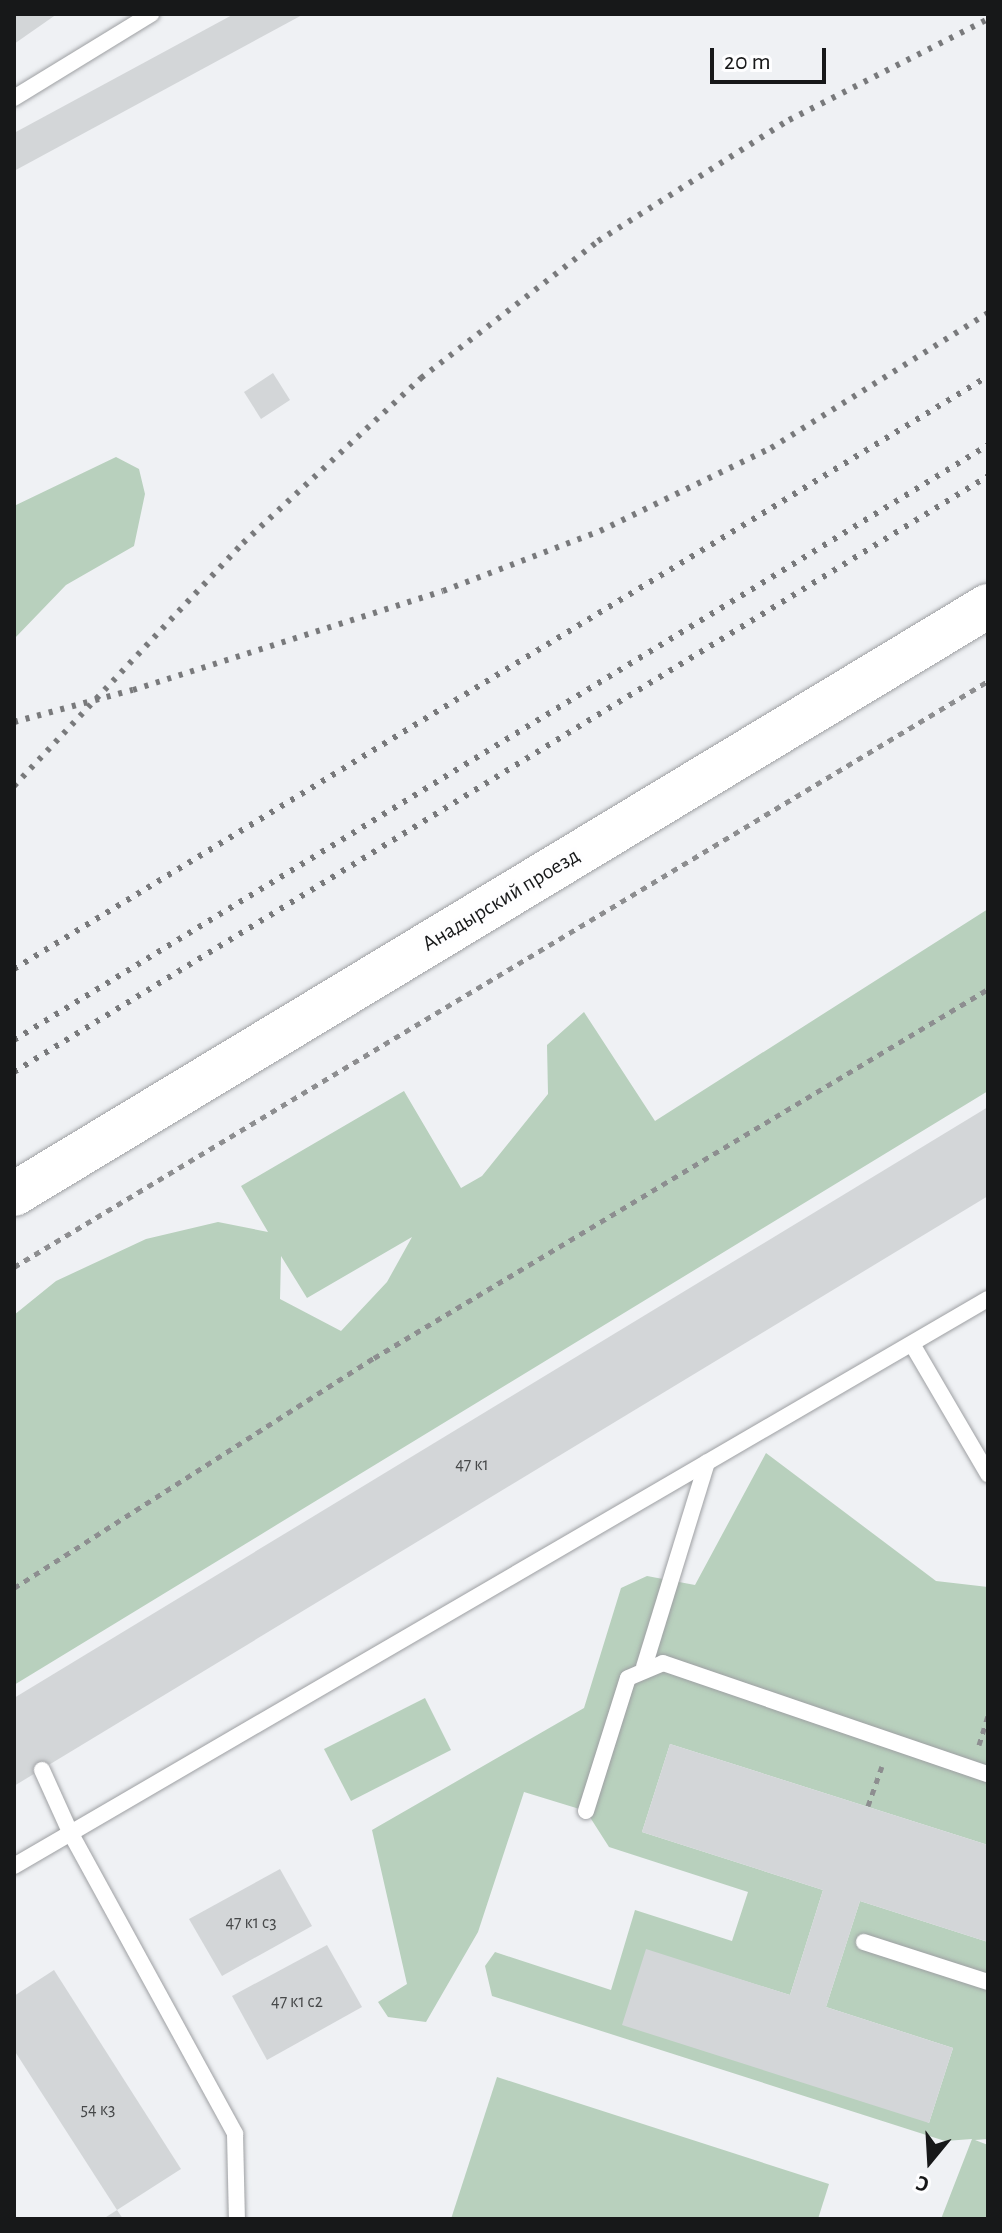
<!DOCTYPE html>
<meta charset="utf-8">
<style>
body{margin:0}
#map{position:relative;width:1002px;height:2233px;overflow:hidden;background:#eff1f4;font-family:"Alegreya Sans",sans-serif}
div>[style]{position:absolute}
.green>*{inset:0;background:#b8d0bd}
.building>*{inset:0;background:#d3d6d8}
.path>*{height:5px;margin-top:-2.5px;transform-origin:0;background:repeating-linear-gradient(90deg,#8d8e90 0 6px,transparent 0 12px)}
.roads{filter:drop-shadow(0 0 2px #9ea0a3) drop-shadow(0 0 2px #9ea0a3)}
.lane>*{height:16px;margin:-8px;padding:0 8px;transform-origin:8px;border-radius:8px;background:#fff}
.secondary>*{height:44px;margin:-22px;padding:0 22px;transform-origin:22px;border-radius:22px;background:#fff}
.rail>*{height:6px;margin-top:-3px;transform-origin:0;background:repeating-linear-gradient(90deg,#78797b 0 4px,transparent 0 12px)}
span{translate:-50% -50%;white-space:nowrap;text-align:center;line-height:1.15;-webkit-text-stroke:8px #fefeff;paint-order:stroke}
.number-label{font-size:18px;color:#464849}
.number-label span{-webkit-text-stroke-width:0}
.street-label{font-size:22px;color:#171819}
.frame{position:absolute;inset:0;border:16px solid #171819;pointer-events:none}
.north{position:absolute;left:890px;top:2121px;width:80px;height:80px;-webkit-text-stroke:6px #fefeff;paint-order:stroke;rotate:198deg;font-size:22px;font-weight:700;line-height:32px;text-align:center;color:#171819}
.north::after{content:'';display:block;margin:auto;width:28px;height:36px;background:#171819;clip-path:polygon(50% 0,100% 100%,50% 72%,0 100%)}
.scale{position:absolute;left:710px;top:48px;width:116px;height:36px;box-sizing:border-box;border:4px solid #171819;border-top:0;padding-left:10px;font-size:24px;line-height:28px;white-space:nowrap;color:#171819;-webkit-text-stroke:6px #fefeff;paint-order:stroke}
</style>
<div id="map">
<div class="green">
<i style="clip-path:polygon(116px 457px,139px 469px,145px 494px,134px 546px,66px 585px,14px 639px,14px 506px)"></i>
<i style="clip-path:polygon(evenodd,988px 909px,988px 1091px,14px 1685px,14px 1315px,56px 1281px,146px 1239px,218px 1222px,268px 1232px,241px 1186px,404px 1091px,461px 1188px,482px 1176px,548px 1094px,547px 1045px,584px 1012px,655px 1121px,988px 909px,412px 1237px,387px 1282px,341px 1331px,280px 1299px,281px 1256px,307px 1298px,412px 1237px)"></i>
<i style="clip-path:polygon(766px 1453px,936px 1581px,988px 1587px,988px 1845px,670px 1744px,642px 1832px,823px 1890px,790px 1995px,646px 1950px,929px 2123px,953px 2048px,826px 2007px,860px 1901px,988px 1942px,988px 2139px,975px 2140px,988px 2145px,988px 2219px,941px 2219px,972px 2139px,945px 2141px,492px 1996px,485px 1966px,495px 1952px,611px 1990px,635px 1910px,732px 1941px,748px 1892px,609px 1847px,586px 1811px,524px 1792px,478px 1932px,426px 2022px,388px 2017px,378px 2002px,407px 1984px,372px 1830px,584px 1708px,621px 1588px,647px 1576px,695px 1585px)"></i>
<i style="clip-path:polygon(425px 1698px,451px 1750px,351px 1801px,324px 1749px)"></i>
<i style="clip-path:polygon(497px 2077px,829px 2184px,818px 2219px,451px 2219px)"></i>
</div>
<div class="building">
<i style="clip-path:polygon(14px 14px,57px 14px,14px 44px)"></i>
<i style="clip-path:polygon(234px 14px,304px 14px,14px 171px,14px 133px)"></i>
<i style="clip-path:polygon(273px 373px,290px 400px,261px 419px,244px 392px)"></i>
<i style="clip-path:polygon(988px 1107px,988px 1196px,14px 1786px,14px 1698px)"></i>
<i style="clip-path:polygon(670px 1744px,988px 1845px,988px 1942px,860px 1901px,826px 2007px,953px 2048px,929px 2123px,622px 2025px,646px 1949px,790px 1995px,823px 1890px,642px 1832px)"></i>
<i style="clip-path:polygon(280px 1869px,312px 1926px,222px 1976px,189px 1919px)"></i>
<i style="clip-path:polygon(327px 1945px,362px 2007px,267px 2060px,232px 1996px)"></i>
<i style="clip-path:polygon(54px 1970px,181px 2169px,117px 2210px,14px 2050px,14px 1996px)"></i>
<i style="clip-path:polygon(117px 2210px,123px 2219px,103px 2219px)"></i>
</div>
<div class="path">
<i style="left:14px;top:1267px;width:1137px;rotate:-31.03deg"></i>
<i style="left:14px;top:1588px;width:427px;rotate:-32.6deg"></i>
<i style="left:374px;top:1358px;width:716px;rotate:-31deg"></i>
<i style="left:979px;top:1745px;width:30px;rotate:-73deg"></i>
<i style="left:868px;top:1806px;width:42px;rotate:-70.7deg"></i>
</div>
<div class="roads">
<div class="lane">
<i style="left:14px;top:98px;width:161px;rotate:-31.5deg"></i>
<i style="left:912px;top:1344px;width:151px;rotate:59.7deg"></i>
<i style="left:644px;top:1667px;width:214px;rotate:-72.9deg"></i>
<i style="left:42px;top:1770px;width:68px;rotate:65.7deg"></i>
<i style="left:70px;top:1832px;width:344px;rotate:61.3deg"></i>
<i style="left:235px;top:2134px;width:85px;rotate:88.7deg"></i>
<i style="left:586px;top:1811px;width:139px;rotate:-72.5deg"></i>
<i style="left:628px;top:1678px;width:38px;rotate:-23deg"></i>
<i style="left:663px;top:1663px;width:343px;rotate:18.9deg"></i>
<i style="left:14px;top:1866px;width:1127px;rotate:-30.21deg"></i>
<i style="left:864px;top:1942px;width:130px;rotate:17.9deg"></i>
</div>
<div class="secondary">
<i style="left:14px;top:1194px;width:1138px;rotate:-31.12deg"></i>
</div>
</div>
<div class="rail">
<i style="left:14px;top:722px;width:123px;rotate:-15.1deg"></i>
<i style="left:133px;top:690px;width:325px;rotate:-17.7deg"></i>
<i style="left:443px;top:591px;width:168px;rotate:-20.9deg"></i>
<i style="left:600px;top:531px;width:190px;rotate:-25.9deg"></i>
<i style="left:771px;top:448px;width:256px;rotate:-31.9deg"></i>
<i style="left:14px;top:786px;width:334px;rotate:-46.7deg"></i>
<i style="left:243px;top:543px;width:243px;rotate:-42.8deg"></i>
<i style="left:421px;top:378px;width:224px;rotate:-37.7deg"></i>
<i style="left:598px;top:241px;width:226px;rotate:-32.4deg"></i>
<i style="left:789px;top:120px;width:223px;rotate:-26.9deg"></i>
<i style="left:14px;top:969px;width:1140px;rotate:-31.33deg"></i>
<i style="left:14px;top:1040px;width:1141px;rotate:-31.42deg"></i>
<i style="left:14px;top:1072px;width:1142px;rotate:-31.46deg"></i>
</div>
<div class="number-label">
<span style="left:472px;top:1465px">47 к1</span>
<span style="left:251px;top:1923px">47 к1 с3</span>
<span style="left:297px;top:2002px">47 к1 с2</span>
<span style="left:98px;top:2110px">54 к3</span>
</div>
<div class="street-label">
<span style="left:501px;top:900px;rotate:-31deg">Анадырский проезд</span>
</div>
<div class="frame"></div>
<div class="north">С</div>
<div class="scale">20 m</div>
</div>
